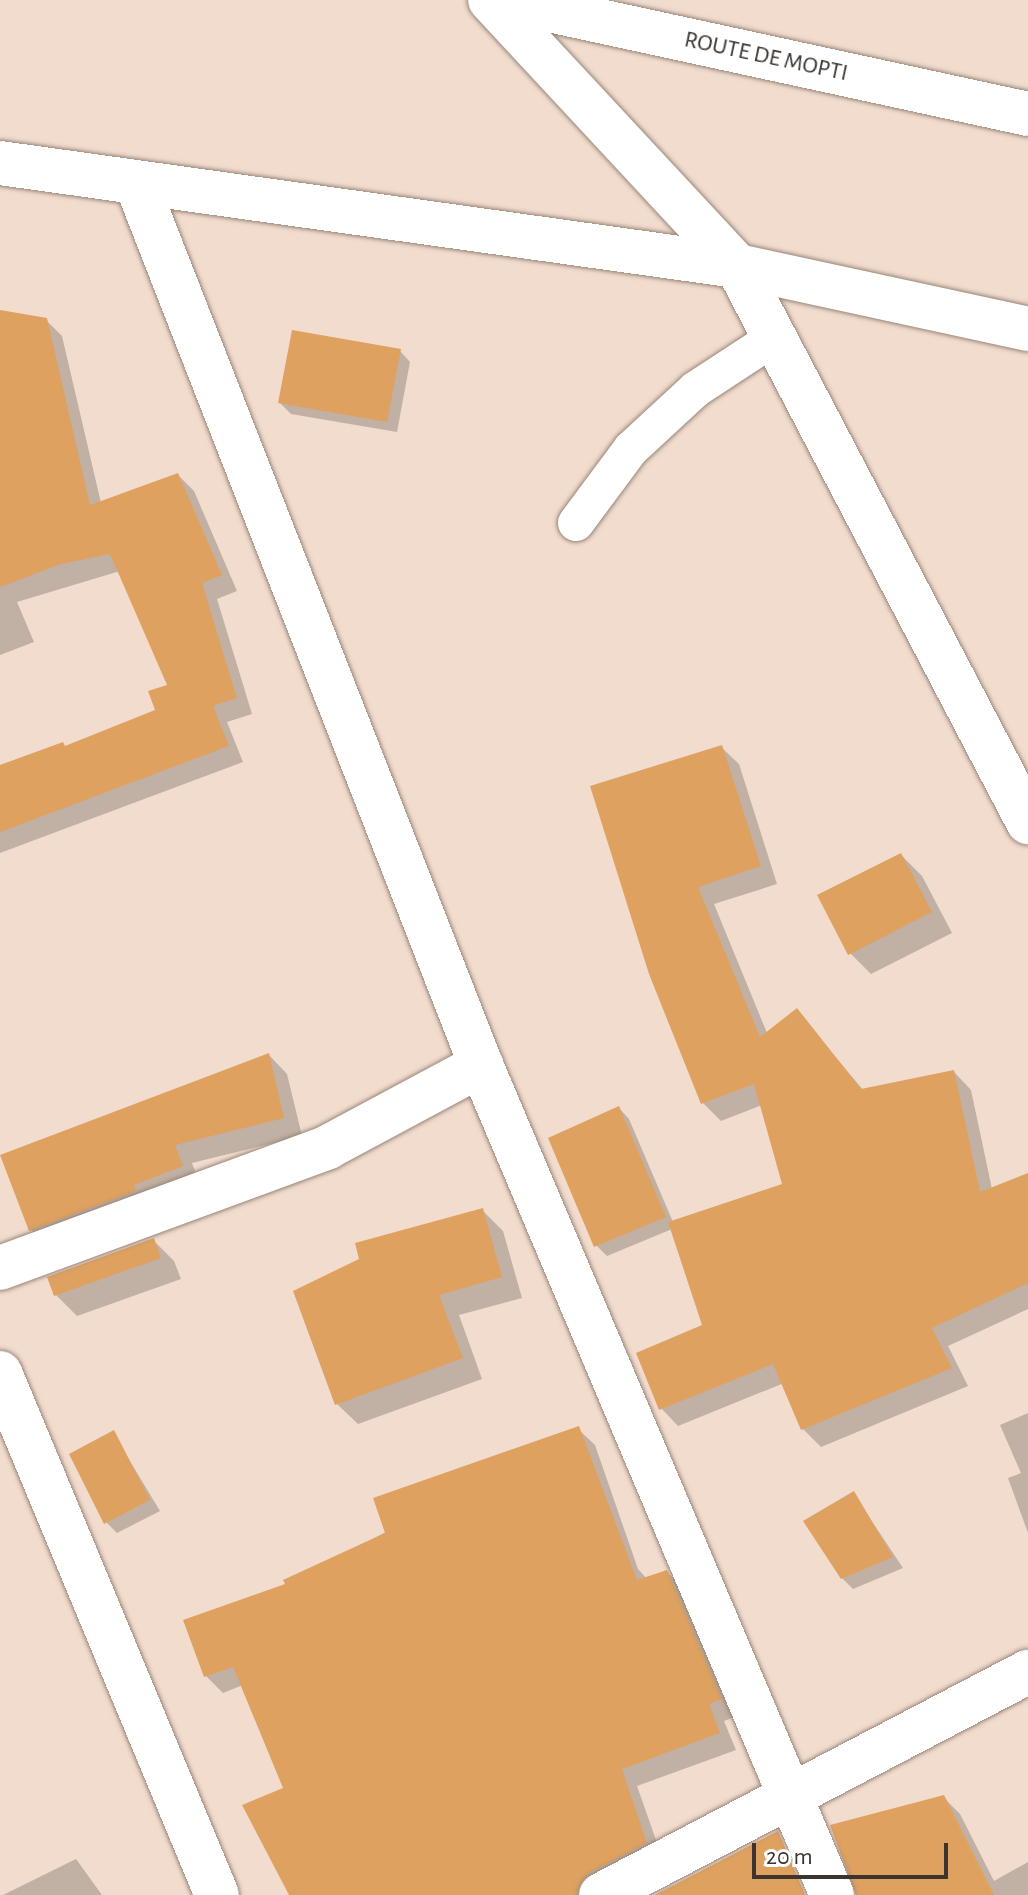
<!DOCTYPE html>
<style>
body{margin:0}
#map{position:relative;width:1028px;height:1895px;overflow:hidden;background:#f2dcce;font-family:"Alegreya Sans",sans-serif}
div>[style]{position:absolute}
.shadow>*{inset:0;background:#0003}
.building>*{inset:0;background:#dea160}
.roads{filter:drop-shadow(0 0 2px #998678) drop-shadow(0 0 2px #998678)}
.service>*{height:36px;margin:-18px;padding:0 18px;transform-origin:18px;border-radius:18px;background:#fff}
.minor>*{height:44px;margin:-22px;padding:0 22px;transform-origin:22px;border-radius:22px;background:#fff}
.trunk>*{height:44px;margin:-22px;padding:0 22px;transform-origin:22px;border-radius:22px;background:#fff}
span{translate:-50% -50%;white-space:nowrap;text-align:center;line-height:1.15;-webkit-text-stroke:8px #fff;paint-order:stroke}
.street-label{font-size:24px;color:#3d342f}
.scale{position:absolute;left:752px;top:1843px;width:196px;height:36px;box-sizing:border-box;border:4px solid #3d342f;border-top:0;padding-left:10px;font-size:24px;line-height:28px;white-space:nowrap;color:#3d342f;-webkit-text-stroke:6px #fff;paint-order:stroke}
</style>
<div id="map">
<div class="shadow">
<i style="clip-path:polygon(0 312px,46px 320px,62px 336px,101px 503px,178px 475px,194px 491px,237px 591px,217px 599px,252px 714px,227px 722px,243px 762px,0 853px,0 767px,67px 748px,157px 711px,170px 687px,120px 571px,17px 602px,34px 642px,0 655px)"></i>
<i style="clip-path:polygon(400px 351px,410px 362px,397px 432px,291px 414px,280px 403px)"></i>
<i style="clip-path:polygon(721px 747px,739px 764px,777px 884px,714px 904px,767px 1033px,796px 1010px,864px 1091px,954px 1072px,971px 1090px,992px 1189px,1028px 1175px,1028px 1309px,948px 1346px,968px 1386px,821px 1447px,803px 1429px,784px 1383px,678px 1426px,661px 1408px,705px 1326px,672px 1229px,607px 1256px,596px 1245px,619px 1108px,629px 1119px,673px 1222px,784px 1185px,762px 1105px,721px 1121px,703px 1103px,651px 974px)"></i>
<i style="clip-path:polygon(901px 855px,922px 876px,952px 933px,871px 974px,850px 953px)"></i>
<i style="clip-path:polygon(269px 1055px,287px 1074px,302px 1136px,192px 1163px,200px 1185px,49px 1248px,31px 1230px)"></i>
<i style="clip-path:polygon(482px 1210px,503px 1231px,522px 1298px,459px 1315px,482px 1379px,358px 1424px,337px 1404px)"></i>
<i style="clip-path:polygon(153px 1240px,174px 1261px,181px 1279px,77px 1316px,56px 1295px)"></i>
<i style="clip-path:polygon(1028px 1413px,1028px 1533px,1008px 1478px,1021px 1473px,1000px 1425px)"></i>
<i style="clip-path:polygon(578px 1429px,595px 1445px,638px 1569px,647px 1579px,667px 1572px,684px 1589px,737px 1716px,724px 1721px,736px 1750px,637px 1786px,663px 1860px,601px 1895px,303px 1895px,285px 1789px,243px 1685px,223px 1693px,206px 1676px,287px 1585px)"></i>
<i style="clip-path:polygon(113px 1433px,160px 1511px,117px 1533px,106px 1522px)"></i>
<i style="clip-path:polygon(853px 1493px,903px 1568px,853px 1589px,842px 1578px)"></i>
<i style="clip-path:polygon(943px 1797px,960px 1814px,994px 1881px,1028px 1862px,1028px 1895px,858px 1895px)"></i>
<i style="clip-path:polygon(76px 1859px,102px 1895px,3px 1895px)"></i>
</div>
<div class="building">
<i style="clip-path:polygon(0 310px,47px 318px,90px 505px,178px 473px,222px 575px,202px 583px,237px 698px,213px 706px,229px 746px,0 832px,0 765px,63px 742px,65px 746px,155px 710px,148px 691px,167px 685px,110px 554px,61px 564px,0 587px)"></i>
<i style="clip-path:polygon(292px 330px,401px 349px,387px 422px,278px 403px)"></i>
<i style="clip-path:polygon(722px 745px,761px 866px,698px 887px,760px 1037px,797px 1008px,861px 1089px,954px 1070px,980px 1192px,1028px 1173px,1028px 1283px,932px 1328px,952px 1368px,801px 1430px,773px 1364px,659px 1410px,636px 1353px,702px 1325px,668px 1222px,782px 1184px,754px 1084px,701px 1104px,649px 974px,590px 786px)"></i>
<i style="clip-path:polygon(901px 853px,932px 912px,848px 955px,817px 895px)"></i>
<i style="clip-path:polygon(269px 1053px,284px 1118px,175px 1145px,183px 1166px,134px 1185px,136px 1191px,29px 1231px,0 1155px)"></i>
<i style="clip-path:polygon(619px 1106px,666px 1217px,594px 1247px,548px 1138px)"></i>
<i style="clip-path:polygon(483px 1208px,502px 1277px,439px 1295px,463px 1358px,335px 1405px,293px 1291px,359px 1259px,355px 1243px)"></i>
<i style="clip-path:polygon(154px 1238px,161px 1258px,54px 1296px,47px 1277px)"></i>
<i style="clip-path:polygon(579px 1426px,637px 1580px,667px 1570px,722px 1699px,709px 1704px,720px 1733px,622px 1769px,647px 1843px,589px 1873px,576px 1895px,289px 1895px,242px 1805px,283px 1788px,233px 1667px,204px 1677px,183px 1620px,285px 1584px,283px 1580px,385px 1533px,373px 1498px)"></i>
<i style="clip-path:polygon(114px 1430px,150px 1500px,104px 1524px,69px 1454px)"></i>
<i style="clip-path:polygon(854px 1491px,893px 1557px,841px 1579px,803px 1521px)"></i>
<i style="clip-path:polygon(944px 1795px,994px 1895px,856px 1895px,830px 1825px)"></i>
<i style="clip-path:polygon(778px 1831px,805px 1895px,655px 1895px)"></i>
</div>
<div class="roads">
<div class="service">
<i style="left:576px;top:523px;width:92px;rotate:-53.4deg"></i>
<i style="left:631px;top:449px;width:88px;rotate:-42.7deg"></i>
<i style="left:696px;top:389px;width:93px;rotate:-33.2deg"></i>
</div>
<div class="minor">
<i style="left:490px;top:0;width:363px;rotate:47.1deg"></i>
<i style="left:737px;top:266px;width:628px;rotate:62.37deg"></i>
<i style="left:0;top:163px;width:744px;rotate:7.96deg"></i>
<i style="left:737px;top:266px;width:298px;rotate:12.2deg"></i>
<i style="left:137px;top:185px;width:945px;rotate:68.65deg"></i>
<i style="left:481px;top:1065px;width:901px;rotate:67.08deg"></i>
<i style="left:0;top:1268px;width:350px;rotate:-20.2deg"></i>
<i style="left:328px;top:1147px;width:174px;rotate:-28.2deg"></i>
<i style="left:0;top:1373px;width:565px;rotate:67.43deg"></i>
<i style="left:601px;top:1895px;width:482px;rotate:-27.6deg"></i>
</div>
<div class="trunk">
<i style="left:503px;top:0;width:537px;rotate:12.25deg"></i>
</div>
</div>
<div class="street-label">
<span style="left:766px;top:57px;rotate:12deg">ROUTE DE MOPTI</span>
</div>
<div class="scale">20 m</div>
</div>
